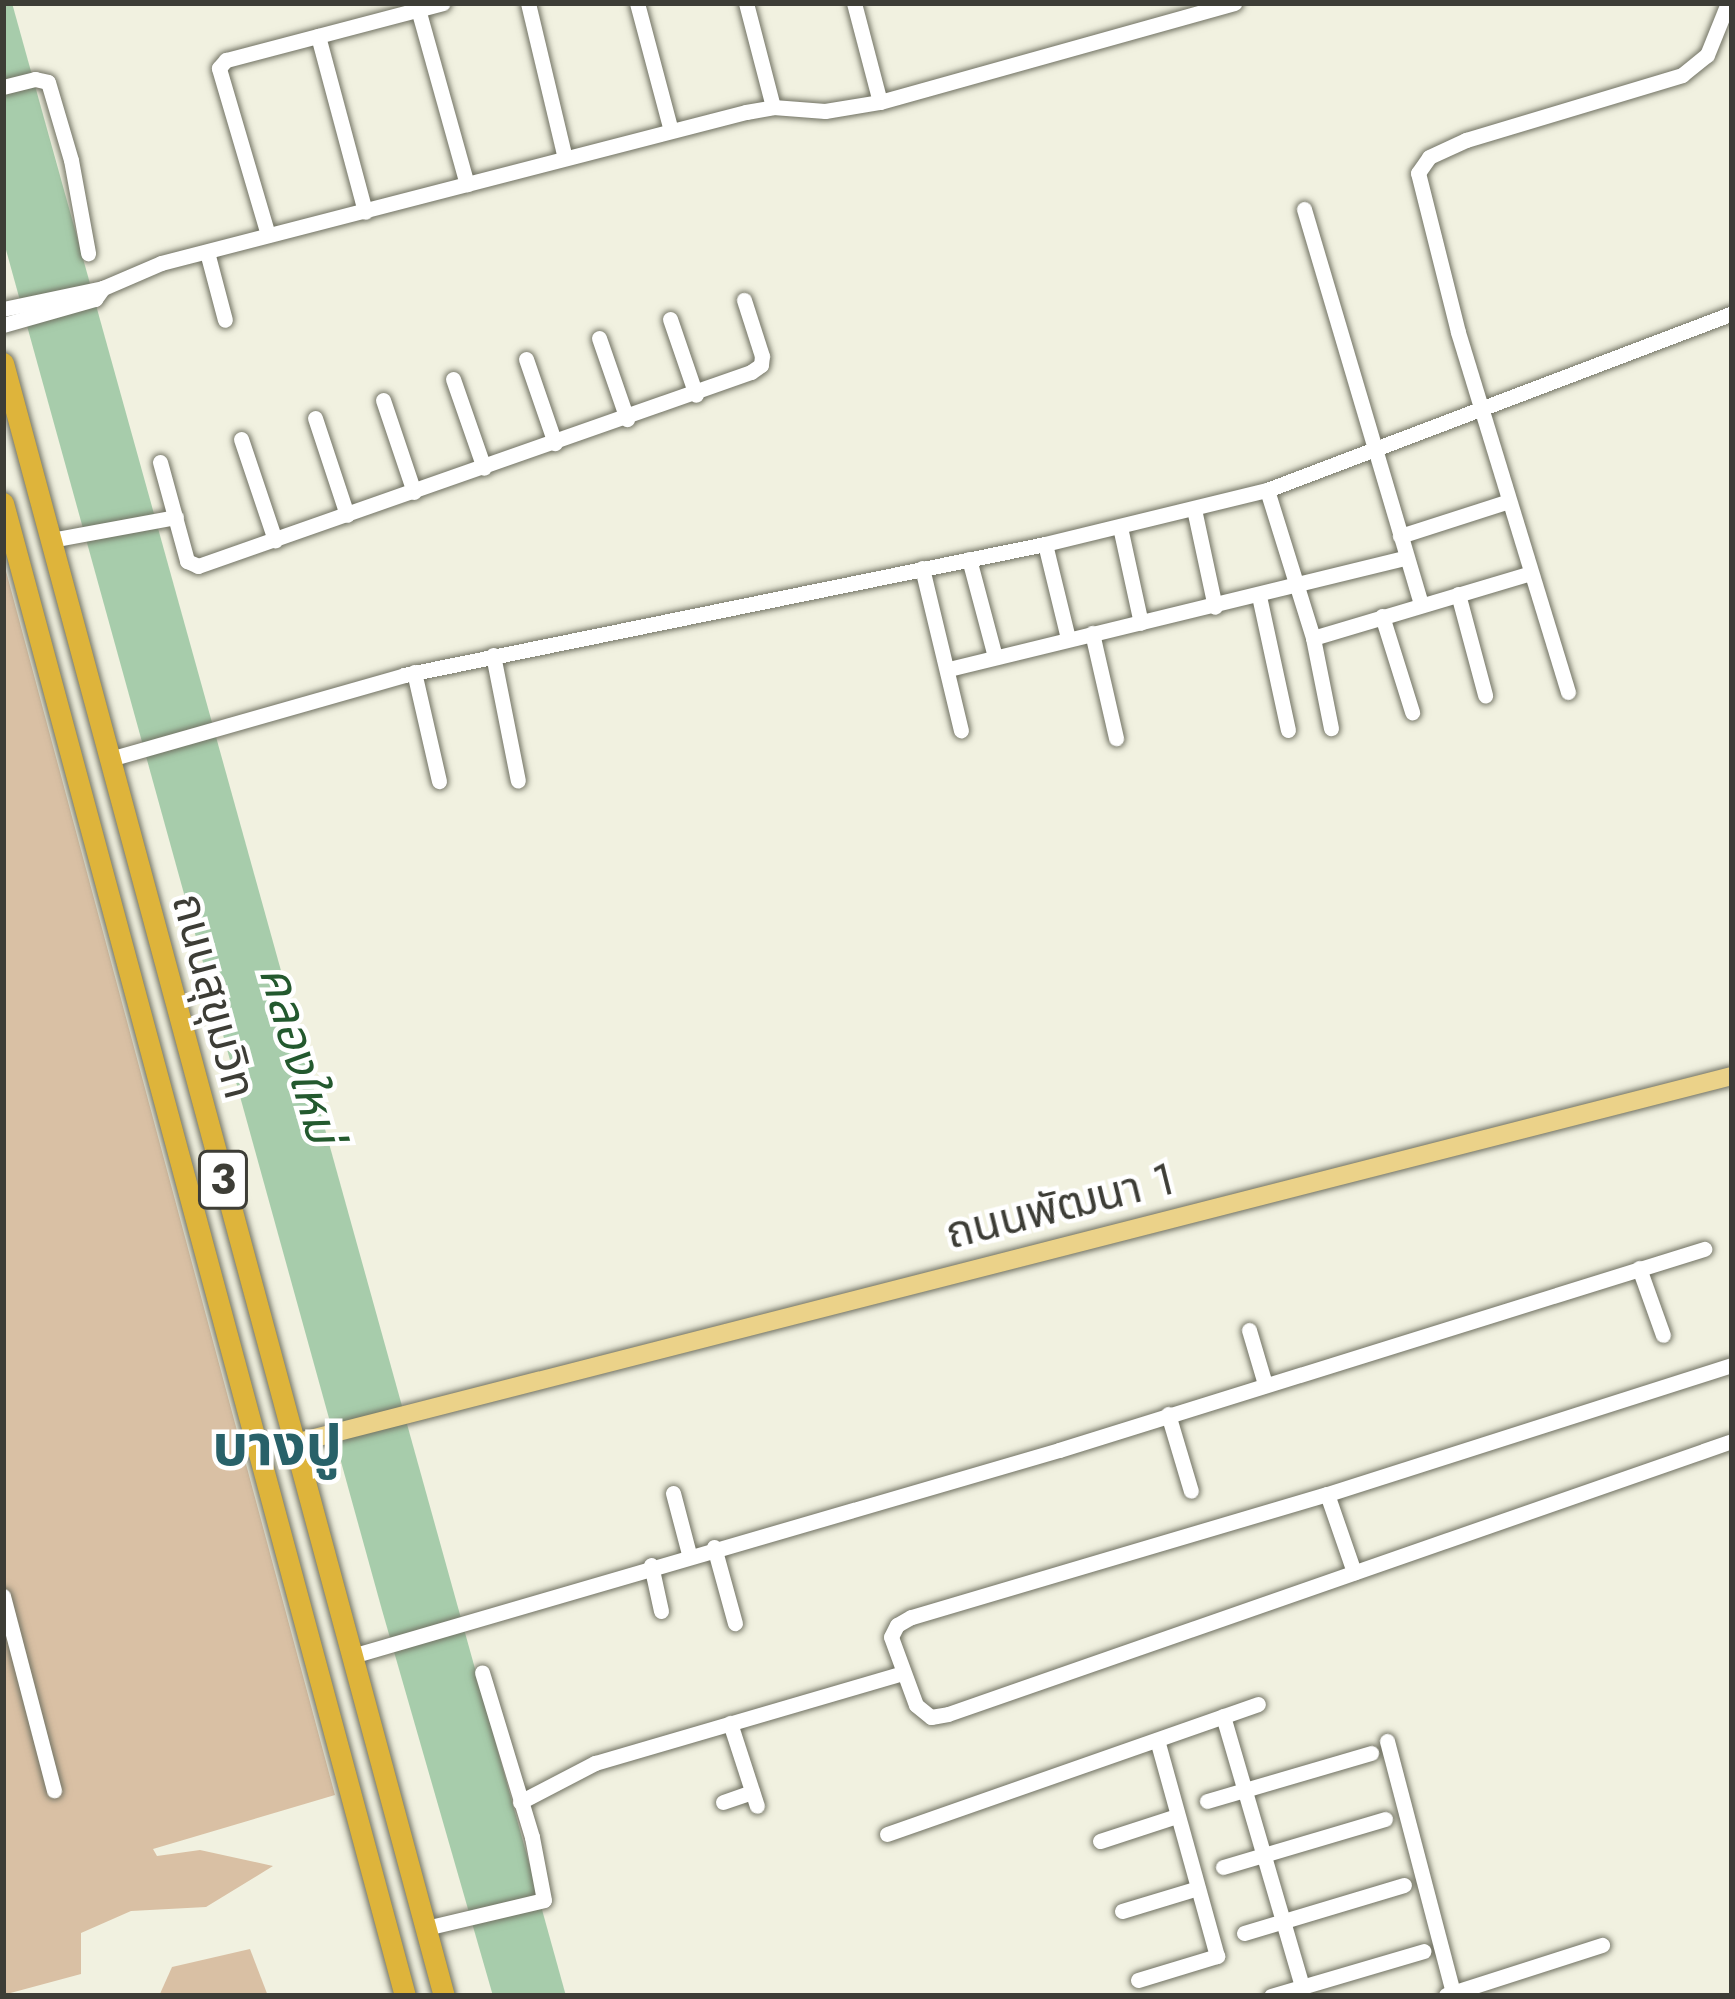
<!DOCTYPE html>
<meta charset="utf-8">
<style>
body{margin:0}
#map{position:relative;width:1735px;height:1999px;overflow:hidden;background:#f1f1e0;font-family:Jost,"Noto Sans Thai",sans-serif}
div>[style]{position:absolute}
.green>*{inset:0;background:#d9c0a4}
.water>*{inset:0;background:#a7ccab}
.roads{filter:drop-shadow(0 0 3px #707162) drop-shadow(0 0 3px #707162)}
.minor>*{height:15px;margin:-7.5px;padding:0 7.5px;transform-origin:7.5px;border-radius:7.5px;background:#fff}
.major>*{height:18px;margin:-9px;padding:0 9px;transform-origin:9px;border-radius:9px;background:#ebd289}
.highway>*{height:21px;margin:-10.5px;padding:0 10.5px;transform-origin:10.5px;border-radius:10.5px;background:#deb43b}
span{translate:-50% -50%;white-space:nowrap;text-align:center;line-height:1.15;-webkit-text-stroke:9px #fff;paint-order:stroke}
.shield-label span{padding:3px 9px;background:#fff;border:3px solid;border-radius:9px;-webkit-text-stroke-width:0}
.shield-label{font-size:42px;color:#3d3d36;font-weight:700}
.street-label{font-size:45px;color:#3d3d36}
.water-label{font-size:48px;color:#23592e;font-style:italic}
.district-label{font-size:57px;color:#286169;font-weight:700}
.frame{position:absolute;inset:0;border:6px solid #3d3d36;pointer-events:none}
</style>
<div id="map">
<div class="green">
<i style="clip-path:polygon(3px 560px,335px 1795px,153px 1849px,157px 1856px,200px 1850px,273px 1866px,206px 1907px,131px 1911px,81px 1933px,81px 1974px,3px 1995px)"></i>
<i style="clip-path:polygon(250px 1949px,268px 1996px,159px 1996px,172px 1967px)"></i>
</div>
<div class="water">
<i style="clip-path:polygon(3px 3px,12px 3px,566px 1996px,493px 1996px,382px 1610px,3px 239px)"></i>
</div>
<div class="roads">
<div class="minor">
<i style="left:528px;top:3px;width:159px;rotate:76.6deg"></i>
<i style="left:637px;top:3px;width:132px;rotate:75.1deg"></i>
<i style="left:746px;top:3px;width:107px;rotate:75.4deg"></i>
<i style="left:854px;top:3px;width:102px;rotate:75.3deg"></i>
<i style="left:418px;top:9px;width:182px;rotate:74.4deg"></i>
<i style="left:318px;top:36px;width:182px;rotate:75deg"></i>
<i style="left:3px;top:87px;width:33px;rotate:-14deg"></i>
<i style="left:35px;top:79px;width:13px;rotate:13deg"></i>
<i style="left:48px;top:82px;width:81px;rotate:73.6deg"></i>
<i style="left:71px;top:160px;width:95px;rotate:79.6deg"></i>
<i style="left:1304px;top:209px;width:413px;rotate:73.5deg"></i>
<i style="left:268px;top:235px;width:174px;rotate:-106.4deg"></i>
<i style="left:219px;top:68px;width:11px;rotate:-49deg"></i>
<i style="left:226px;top:60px;width:224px;rotate:-14.7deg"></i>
<i style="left:207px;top:252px;width:70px;rotate:75.2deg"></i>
<i style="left:3px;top:309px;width:102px;rotate:-11.9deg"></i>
<i style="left:103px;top:288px;width:63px;rotate:-23.3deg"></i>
<i style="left:161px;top:263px;width:604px;rotate:-14.47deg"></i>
<i style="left:746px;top:112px;width:27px;rotate:-10deg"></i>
<i style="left:773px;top:107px;width:52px;rotate:4.4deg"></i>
<i style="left:825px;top:111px;width:56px;rotate:-9.3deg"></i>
<i style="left:880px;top:102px;width:368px;rotate:-15.6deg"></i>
<i style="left:670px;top:319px;width:80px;rotate:71.1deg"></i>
<i style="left:3px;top:325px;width:96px;rotate:-15.8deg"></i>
<i style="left:95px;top:299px;width:14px;rotate:-54deg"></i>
<i style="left:599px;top:338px;width:86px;rotate:70.9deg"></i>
<i style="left:526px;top:359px;width:89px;rotate:71deg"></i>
<i style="left:453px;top:379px;width:94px;rotate:70.8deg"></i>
<i style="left:383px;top:400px;width:97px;rotate:71.4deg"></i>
<i style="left:315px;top:418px;width:102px;rotate:71.7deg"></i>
<i style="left:241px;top:439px;width:107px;rotate:71.4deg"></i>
<i style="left:160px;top:462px;width:103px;rotate:74.7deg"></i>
<i style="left:187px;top:561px;width:12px;rotate:24deg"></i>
<i style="left:198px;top:566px;width:586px;rotate:-19.33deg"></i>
<i style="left:751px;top:372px;width:12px;rotate:-35deg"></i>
<i style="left:761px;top:365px;width:9px;rotate:-84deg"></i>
<i style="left:762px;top:356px;width:59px;rotate:-107.8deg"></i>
<i style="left:1267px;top:490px;width:155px;rotate:72.7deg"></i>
<i style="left:1313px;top:638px;width:92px;rotate:78.7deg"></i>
<i style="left:1194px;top:509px;width:100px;rotate:77.9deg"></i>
<i style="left:1120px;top:527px;width:98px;rotate:77.7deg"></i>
<i style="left:1400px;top:536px;width:114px;rotate:-17.8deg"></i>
<i style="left:51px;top:540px;width:127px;rotate:-10.4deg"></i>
<i style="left:1045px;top:544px;width:97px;rotate:76.3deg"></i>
<i style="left:969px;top:559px;width:101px;rotate:75.1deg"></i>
<i style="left:922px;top:568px;width:167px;rotate:76.5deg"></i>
<i style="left:1458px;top:594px;width:105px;rotate:75deg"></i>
<i style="left:1259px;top:596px;width:137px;rotate:77.8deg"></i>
<i style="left:1382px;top:616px;width:101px;rotate:72.6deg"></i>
<i style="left:1092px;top:633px;width:108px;rotate:77.1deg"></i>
<i style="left:1313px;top:638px;width:227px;rotate:-16.6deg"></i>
<i style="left:493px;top:655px;width:128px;rotate:78.8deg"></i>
<i style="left:949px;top:669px;width:470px;rotate:-13.7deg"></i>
<i style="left:414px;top:672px;width:112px;rotate:77.1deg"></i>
<i style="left:1568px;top:692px;width:376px;rotate:-107deg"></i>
<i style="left:1458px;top:332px;width:164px;rotate:-104.1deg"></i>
<i style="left:1418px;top:173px;width:19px;rotate:-55deg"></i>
<i style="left:1429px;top:157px;width:41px;rotate:-24.7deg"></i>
<i style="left:1466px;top:140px;width:226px;rotate:-16.7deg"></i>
<i style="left:1682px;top:75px;width:32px;rotate:-39deg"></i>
<i style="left:1707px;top:55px;width:56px;rotate:-68deg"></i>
<i style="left:110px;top:759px;width:306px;rotate:-15.9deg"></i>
<i style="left:404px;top:675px;width:654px;rotate:-11.55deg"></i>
<i style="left:1045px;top:544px;width:228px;rotate:-13.7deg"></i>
<i style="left:1267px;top:490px;width:498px;rotate:-20.8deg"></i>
<i style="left:1639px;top:1268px;width:71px;rotate:70.3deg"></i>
<i style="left:1249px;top:1330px;width:56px;rotate:73.5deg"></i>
<i style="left:1732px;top:1365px;width:425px;rotate:162.3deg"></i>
<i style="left:1327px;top:1494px;width:434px;rotate:163.5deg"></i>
<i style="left:911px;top:1617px;width:16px;rotate:150deg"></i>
<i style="left:897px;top:1625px;width:13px;rotate:117deg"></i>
<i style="left:891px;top:1637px;width:72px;rotate:69.8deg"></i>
<i style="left:916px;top:1705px;width:19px;rotate:39deg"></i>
<i style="left:931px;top:1717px;width:17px;rotate:-10deg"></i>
<i style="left:948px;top:1714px;width:830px;rotate:-19.2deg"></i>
<i style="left:1168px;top:1414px;width:80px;rotate:73.4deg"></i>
<i style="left:673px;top:1493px;width:63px;rotate:75.3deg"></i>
<i style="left:1327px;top:1494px;width:83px;rotate:70.9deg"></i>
<i style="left:714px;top:1547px;width:79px;rotate:74.6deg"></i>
<i style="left:651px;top:1565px;width:47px;rotate:77.7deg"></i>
<i style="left:3px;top:1596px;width:201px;rotate:75.3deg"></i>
<i style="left:352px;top:1656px;width:736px;rotate:-16.24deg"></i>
<i style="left:1059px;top:1450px;width:676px;rotate:-17.31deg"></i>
<i style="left:1223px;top:1716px;width:282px;rotate:73.7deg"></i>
<i style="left:730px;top:1723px;width:87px;rotate:72deg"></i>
<i style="left:1387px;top:1741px;width:260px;rotate:75.3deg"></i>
<i style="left:1207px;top:1801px;width:171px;rotate:-16.3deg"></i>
<i style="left:520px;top:1802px;width:85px;rotate:-27.5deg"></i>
<i style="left:595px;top:1763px;width:320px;rotate:-16.3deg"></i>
<i style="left:723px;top:1802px;width:31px;rotate:-19deg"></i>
<i style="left:887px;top:1834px;width:393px;rotate:-19.3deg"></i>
<i style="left:1100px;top:1841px;width:81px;rotate:-18deg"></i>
<i style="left:1223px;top:1867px;width:169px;rotate:-16.5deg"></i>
<i style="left:1122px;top:1911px;width:79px;rotate:-16.8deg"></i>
<i style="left:426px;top:1928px;width:121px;rotate:-13.3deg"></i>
<i style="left:544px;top:1900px;width:64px;rotate:-100.8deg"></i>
<i style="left:532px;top:1837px;width:172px;rotate:-106.9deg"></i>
<i style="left:1244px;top:1933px;width:167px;rotate:-16.7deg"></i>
<i style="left:1138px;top:1980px;width:83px;rotate:-16.9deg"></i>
<i style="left:1217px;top:1956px;width:224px;rotate:-105.5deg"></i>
<i style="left:1446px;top:1995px;width:164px;rotate:-17.8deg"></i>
<i style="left:1271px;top:1996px;width:159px;rotate:-16.4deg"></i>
</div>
<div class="major">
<i style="left:295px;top:1443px;width:1483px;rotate:-14.33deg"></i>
</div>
<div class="highway">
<i style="left:3px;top:363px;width:1691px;rotate:74.89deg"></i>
<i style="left:3px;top:503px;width:1546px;rotate:74.93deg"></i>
</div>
</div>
<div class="shield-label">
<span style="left:223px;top:1180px">3</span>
</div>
<div class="street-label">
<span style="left:214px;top:996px;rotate:75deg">ถนนสุขุมวิท</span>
<span style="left:1060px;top:1206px;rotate:-14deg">ถนนพัฒนา 1</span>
</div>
<div class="water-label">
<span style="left:300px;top:1054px;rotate:74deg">คลองใหม่</span>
</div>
<div class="district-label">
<span style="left:277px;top:1446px">บางปู</span>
</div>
<div class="frame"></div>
</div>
